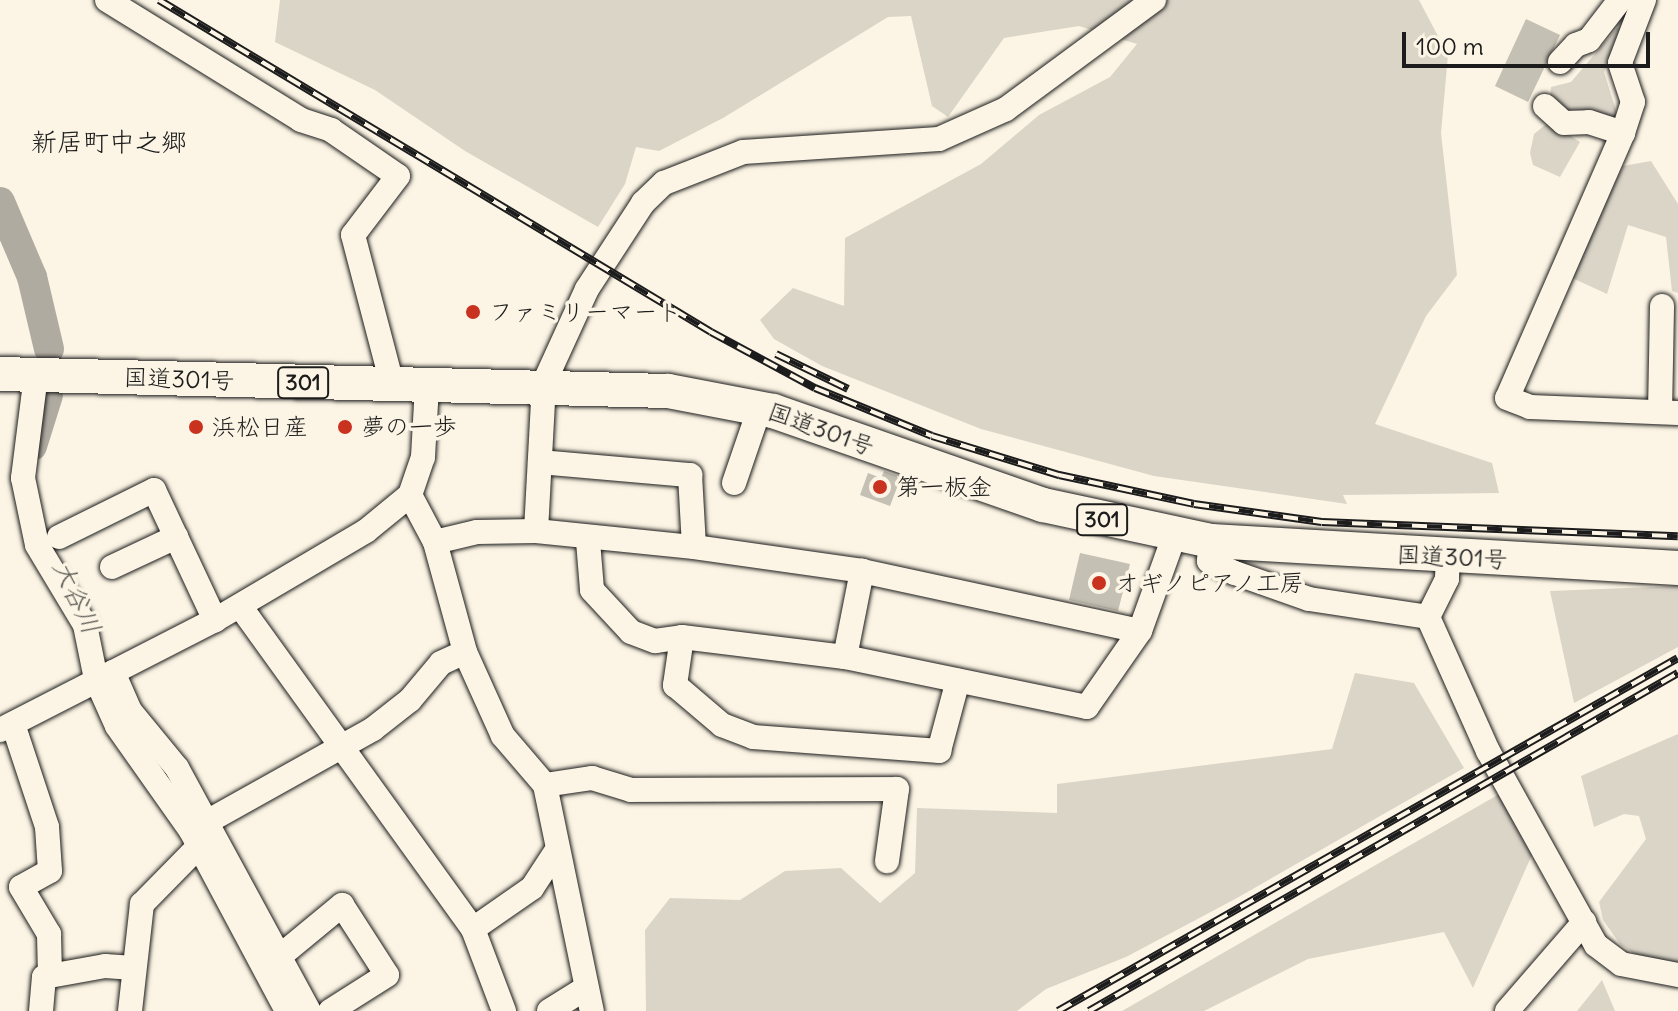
<!DOCTYPE html>
<meta charset="utf-8">
<style>
body{margin:0}
#map{position:relative;width:1678px;height:1011px;overflow:hidden;background:#fcf5e5;font-family:Delius,"Klee One",sans-serif}
div>[style]{position:absolute}
.green>*{inset:0;background:#dbd5c8}
.river>*{height:30px;margin:-15px;padding:0 15px;transform-origin:15px;border-radius:15px;background:#b0aba1}
.building>*{inset:0;background:#c4c0b3}
.roads{filter:drop-shadow(0 0 2px #1c1c1c) drop-shadow(0 0 2px #1c1c1c)}
.minor>*{height:24px;margin:-12px;padding:0 12px;transform-origin:12px;border-radius:12px;background:#fcf5e5}
.highway>*{height:34px;margin:-17px;padding:0 17px;transform-origin:17px;border-radius:17px;background:#fcf5e5}
.rail>*{height:8px;margin-top:-4px;transform-origin:0;background:repeating-linear-gradient(90deg,#fcf5e5 0 15px,#1c1c1c 0 30px);box-sizing:border-box;border-block:2px solid #1c1c1c}
.dots>*{width:22px;height:22px;translate:-50% -50%;box-sizing:border-box;border:4px solid #fcf5e5;border-radius:50%}
span{translate:-50% -50%;white-space:nowrap;text-align:center;line-height:1.15;-webkit-text-stroke:7px #fcf5e5;paint-order:stroke}
.shield-label span{padding:2px 6px;background:#fcf5e5;border:2px solid;border-radius:6px;-webkit-text-stroke-width:0}
.shield-label{font-size:22px;color:#1c1c1c;font-weight:700}
.poi-label{font-size:24px;color:#1c1c1c}
.left{translate:0 -50%;text-align:left}
.street-label{font-size:24px;color:#1c1c1c}
.neighbourhood-label{font-size:26px;color:#1c1c1c}
.water-label{font-size:26px;color:#575551;font-style:italic}
.scale{position:absolute;left:1402px;top:32px;width:248px;height:36px;box-sizing:border-box;border:4px solid #1c1c1c;border-top:0;padding-left:10px;font-size:24px;line-height:28px;white-space:nowrap;color:#1c1c1c;-webkit-text-stroke:6px #fcf5e5;paint-order:stroke}
</style>
<div id="map">
<div class="green">
<i style="clip-path:polygon(280px 0,1419px 0,1448px 55px,1441px 133px,1457px 275px,1426px 316px,1375px 424px,1492px 463px,1499px 493px,1343px 495px,1347px 504px,1154px 476px,981px 429px,822px 366px,774px 339px,760px 320px,793px 288px,844px 306px,845px 238px,981px 164px,1039px 115px,1110px 77px,1137px 44px,1079px 26px,1004px 38px,948px 117px,932px 106px,911px 16px,888px 17px,723px 118px,659px 151px,636px 147px,625px 184px,598px 227px,465px 151px,375px 90px,275px 42px)"></i>
<i style="clip-path:polygon(1617px 28px,1622px 29px,1604px 72px,1618px 117px,1572px 115px,1550px 100px,1551px 87px,1571px 82px)"></i>
<i style="clip-path:polygon(1549px 122px,1580px 142px,1560px 177px,1533px 165px,1530px 153px,1534px 134px)"></i>
<i style="clip-path:polygon(1651px 161px,1678px 204px,1678px 293px,1672px 291px,1666px 237px,1628px 225px,1607px 294px,1568px 276px,1623px 166px)"></i>
<i style="clip-path:polygon(1678px 586px,1678px 647px,1574px 703px,1550px 591px)"></i>
<i style="clip-path:polygon(1355px 673px,1414px 683px,1464px 768px,1237px 898px,1126px 957px,1046px 989px,1017px 1011px,646px 1011px,645px 930px,670px 898px,740px 900px,785px 871px,841px 868px,880px 903px,915px 873px,917px 808px,1057px 813px,1057px 784px,1332px 749px)"></i>
<i style="clip-path:polygon(1678px 734px,1678px 967px,1650px 964px,1620px 944px,1603px 920px,1599px 902px,1646px 839px,1639px 816px,1624px 814px,1594px 827px,1581px 776px)"></i>
<i style="clip-path:polygon(1501px 793px,1538px 841px,1473px 988px,1444px 932px,1308px 959px,1204px 1011px,1122px 1011px)"></i>
<i style="clip-path:polygon(1602px 980px,1615px 1011px,1577px 1011px)"></i>
</div>
<div class="river">
<i style="left:0;top:202px;width:82px;rotate:66.9deg"></i>
<i style="left:32px;top:277px;width:74px;rotate:76.7deg"></i>
<i style="left:32px;top:446px;width:53px;rotate:-72.6deg"></i>
</div>
<div class="building">
<i style="clip-path:polygon(1526px 19px,1560px 35px,1528px 102px,1495px 86px)"></i>
<i style="clip-path:polygon(884px 471px,901px 477px,890px 506px,860px 495px,868px 473px,881px 478px)"></i>
<i style="clip-path:polygon(1080px 553px,1130px 564px,1118px 611px,1069px 600px)"></i>
</div>
<div class="roads">
<div class="minor">
<i style="left:107px;top:0;width:228px;rotate:31.7deg"></i>
<i style="left:301px;top:120px;width:32px;rotate:18deg"></i>
<i style="left:331px;top:130px;width:81px;rotate:34.5deg"></i>
<i style="left:398px;top:176px;width:74px;rotate:127.3deg"></i>
<i style="left:353px;top:235px;width:154px;rotate:75.3deg"></i>
<i style="left:1644px;top:0;width:67px;rotate:110.9deg"></i>
<i style="left:1620px;top:63px;width:41px;rotate:71.6deg"></i>
<i style="left:1633px;top:102px;width:33px;rotate:108deg"></i>
<i style="left:1623px;top:133px;width:289px;rotate:113.6deg"></i>
<i style="left:1507px;top:398px;width:25px;rotate:21deg"></i>
<i style="left:1530px;top:407px;width:148px;rotate:2.3deg"></i>
<i style="left:1560px;top:62px;width:23px;rotate:-47deg"></i>
<i style="left:1576px;top:45px;width:14px;rotate:-21deg"></i>
<i style="left:1589px;top:40px;width:51px;rotate:-52.2deg"></i>
<i style="left:1545px;top:106px;width:25px;rotate:42deg"></i>
<i style="left:1564px;top:123px;width:25px;rotate:-2deg"></i>
<i style="left:1589px;top:122px;width:36px;rotate:18deg"></i>
<i style="left:36px;top:375px;width:104px;rotate:97.2deg"></i>
<i style="left:23px;top:478px;width:68px;rotate:78.2deg"></i>
<i style="left:37px;top:545px;width:93px;rotate:59deg"></i>
<i style="left:85px;top:625px;width:55px;rotate:78.5deg"></i>
<i style="left:96px;top:679px;width:51px;rotate:65.9deg"></i>
<i style="left:117px;top:726px;width:128px;rotate:54.8deg"></i>
<i style="left:191px;top:831px;width:204px;rotate:61.9deg"></i>
<i style="left:1660px;top:412px;width:106px;rotate:-88.9deg"></i>
<i style="left:540px;top:462px;width:151px;rotate:5deg"></i>
<i style="left:690px;top:475px;width:72px;rotate:86.8deg"></i>
<i style="left:734px;top:483px;width:80px;rotate:-71.1deg"></i>
<i style="left:410px;top:495px;width:53px;rotate:62deg"></i>
<i style="left:435px;top:542px;width:114px;rotate:74.7deg"></i>
<i style="left:465px;top:652px;width:92px;rotate:65.7deg"></i>
<i style="left:503px;top:736px;width:65px;rotate:49.4deg"></i>
<i style="left:545px;top:785px;width:231px;rotate:78.3deg"></i>
<i style="left:536px;top:531px;width:148px;rotate:-86.9deg"></i>
<i style="left:544px;top:383px;width:103px;rotate:-65.4deg"></i>
<i style="left:587px;top:289px;width:103px;rotate:-56.9deg"></i>
<i style="left:643px;top:203px;width:29px;rotate:-44deg"></i>
<i style="left:664px;top:183px;width:85px;rotate:-21.4deg"></i>
<i style="left:743px;top:152px;width:196px;rotate:-3.8deg"></i>
<i style="left:939px;top:139px;width:73px;rotate:-24.1deg"></i>
<i style="left:1006px;top:109px;width:184px;rotate:-36.4deg"></i>
<i style="left:59px;top:537px;width:106px;rotate:-26.3deg"></i>
<i style="left:154px;top:490px;width:144px;rotate:64.9deg"></i>
<i style="left:588px;top:541px;width:49px;rotate:85.3deg"></i>
<i style="left:592px;top:590px;width:57px;rotate:47.1deg"></i>
<i style="left:631px;top:632px;width:26px;rotate:21deg"></i>
<i style="left:655px;top:641px;width:27px;rotate:-8deg"></i>
<i style="left:682px;top:637px;width:164px;rotate:7deg"></i>
<i style="left:845px;top:657px;width:247px;rotate:11.7deg"></i>
<i style="left:1087px;top:707px;width:93px;rotate:-55.1deg"></i>
<i style="left:1140px;top:631px;width:103px;rotate:-70.2deg"></i>
<i style="left:1211px;top:541px;width:20px;rotate:96deg"></i>
<i style="left:1209px;top:561px;width:29px;rotate:25deg"></i>
<i style="left:1235px;top:573px;width:78px;rotate:19.4deg"></i>
<i style="left:1309px;top:599px;width:120px;rotate:8.6deg"></i>
<i style="left:435px;top:542px;width:43px;rotate:-13.4deg"></i>
<i style="left:477px;top:532px;width:59px;rotate:-1deg"></i>
<i style="left:536px;top:531px;width:159px;rotate:5.8deg"></i>
<i style="left:694px;top:547px;width:170px;rotate:8.1deg"></i>
<i style="left:862px;top:571px;width:284px;rotate:12.2deg"></i>
<i style="left:1448px;top:558px;width:21px;rotate:93deg"></i>
<i style="left:1447px;top:579px;width:42px;rotate:116.6deg"></i>
<i style="left:1428px;top:617px;width:147px;rotate:65.9deg"></i>
<i style="left:1488px;top:751px;width:222px;rotate:60.9deg"></i>
<i style="left:1596px;top:945px;width:31px;rotate:37deg"></i>
<i style="left:1621px;top:964px;width:58px;rotate:10.9deg"></i>
<i style="left:112px;top:567px;width:71px;rotate:-25.1deg"></i>
<i style="left:240px;top:606px;width:398px;rotate:54.2deg"></i>
<i style="left:473px;top:929px;width:88px;rotate:69.3deg"></i>
<i style="left:682px;top:637px;width:49px;rotate:98.3deg"></i>
<i style="left:675px;top:685px;width:62px;rotate:40.4deg"></i>
<i style="left:722px;top:725px;width:33px;rotate:21deg"></i>
<i style="left:753px;top:737px;width:187px;rotate:4.3deg"></i>
<i style="left:939px;top:751px;width:73px;rotate:-75deg"></i>
<i style="left:845px;top:657px;width:88px;rotate:-78.8deg"></i>
<i style="left:113px;top:672px;width:43px;rotate:66.4deg"></i>
<i style="left:130px;top:711px;width:74px;rotate:50.5deg"></i>
<i style="left:177px;top:768px;width:277px;rotate:61.5deg"></i>
<i style="left:14px;top:727px;width:105px;rotate:71.7deg"></i>
<i style="left:47px;top:827px;width:44px;rotate:86.1deg"></i>
<i style="left:50px;top:871px;width:33px;rotate:151deg"></i>
<i style="left:21px;top:887px;width:55px;rotate:59.2deg"></i>
<i style="left:49px;top:934px;width:42px;rotate:88.6deg"></i>
<i style="left:0;top:730px;width:242px;rotate:-27.1deg"></i>
<i style="left:215px;top:620px;width:175px;rotate:-30.5deg"></i>
<i style="left:366px;top:531px;width:57px;rotate:-39.3deg"></i>
<i style="left:410px;top:495px;width:40px;rotate:-71.1deg"></i>
<i style="left:423px;top:457px;width:72px;rotate:-86.8deg"></i>
<i style="left:545px;top:785px;width:48px;rotate:-8.5deg"></i>
<i style="left:592px;top:778px;width:41px;rotate:17.1deg"></i>
<i style="left:631px;top:790px;width:266px;rotate:-0.2deg"></i>
<i style="left:897px;top:789px;width:73px;rotate:97.9deg"></i>
<i style="left:196px;top:828px;width:203px;rotate:-29.2deg"></i>
<i style="left:373px;top:729px;width:47px;rotate:-38.1deg"></i>
<i style="left:410px;top:700px;width:48px;rotate:-50deg"></i>
<i style="left:441px;top:663px;width:26px;rotate:-25deg"></i>
<i style="left:473px;top:929px;width:72px;rotate:-34.8deg"></i>
<i style="left:532px;top:888px;width:45px;rotate:-56.7deg"></i>
<i style="left:279px;top:957px;width:82px;rotate:-39.5deg"></i>
<i style="left:342px;top:905px;width:83px;rotate:57.3deg"></i>
<i style="left:387px;top:975px;width:67px;rotate:147.7deg"></i>
<i style="left:41px;top:1011px;width:34px;rotate:-85deg"></i>
<i style="left:44px;top:977px;width:62px;rotate:-10.2deg"></i>
<i style="left:105px;top:966px;width:29px;rotate:4deg"></i>
<i style="left:130px;top:1011px;width:108px;rotate:-83.6deg"></i>
<i style="left:142px;top:904px;width:81px;rotate:-45.5deg"></i>
<i style="left:549px;top:1011px;width:44px;rotate:-31.9deg"></i>
<i style="left:1507px;top:1011px;width:118px;rotate:-49.1deg"></i>
</div>
<div class="highway">
<i style="left:0;top:374px;width:668px;rotate:1.46deg"></i>
<i style="left:668px;top:391px;width:107px;rotate:10.8deg"></i>
<i style="left:773px;top:411px;width:286px;rotate:19.2deg"></i>
<i style="left:1043px;top:505px;width:172px;rotate:12.1deg"></i>
<i style="left:1211px;top:541px;width:468px;rotate:3.3deg"></i>
</div>
</div>
<div class="rail">
<i style="left:159px;top:0;width:644px;rotate:31.02deg"></i>
<i style="left:711px;top:332px;width:118px;rotate:28.3deg"></i>
<i style="left:815px;top:388px;width:126px;rotate:22.3deg"></i>
<i style="left:932px;top:436px;width:133px;rotate:17.1deg"></i>
<i style="left:1059px;top:475px;width:138px;rotate:12.1deg"></i>
<i style="left:1194px;top:504px;width:129px;rotate:8deg"></i>
<i style="left:1322px;top:522px;width:356px;rotate:2.3deg"></i>
<i style="left:776px;top:354px;width:80px;rotate:25.9deg"></i>
<i style="left:1058px;top:1011px;width:713px;rotate:-29.66deg"></i>
<i style="left:1089px;top:1011px;width:679px;rotate:-29.85deg"></i>
</div>
<div class="dots">
<i style="left:473px;top:312px;background:#c8321e"></i>
<i style="left:196px;top:427px;background:#c8321e"></i>
<i style="left:345px;top:427px;background:#c8321e"></i>
<i style="left:880px;top:487px;background:#c8321e"></i>
<i style="left:1099px;top:583px;background:#c8321e"></i>
</div>
<div class="shield-label">
<span style="left:303px;top:383px">301</span>
<span style="left:1102px;top:520px">301</span>
</div>
<div class="poi-label">
<span class="left" style="left:489px;top:312px">ファミリーマート</span>
<span class="left" style="left:212px;top:427px">浜松日産</span>
<span class="left" style="left:361px;top:427px">夢の一歩</span>
<span class="left" style="left:896px;top:487px">第一板金</span>
<span class="left" style="left:1115px;top:583px">オギノピアノ工房</span>
</div>
<div class="street-label">
<span style="left:179px;top:379px;rotate:2deg">国道301号</span>
<span style="left:821px;top:429px;rotate:20deg">国道301号</span>
<span style="left:1452px;top:557px;rotate:3deg">国道301号</span>
</div>
<div class="neighbourhood-label">
<span style="left:109px;top:142px">新居町中之郷</span>
</div>
<div class="water-label">
<span style="left:77px;top:597px;rotate:65deg">大谷川</span>
</div>
<div class="scale">100 m</div>
</div>
